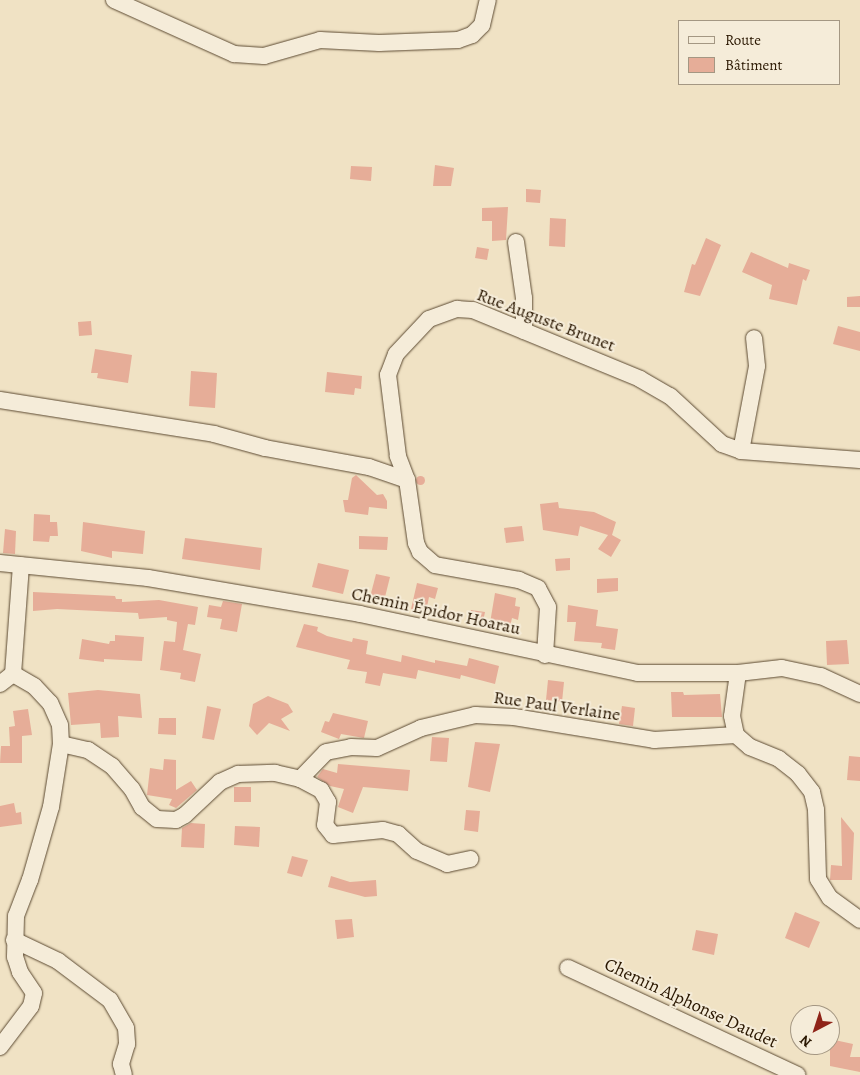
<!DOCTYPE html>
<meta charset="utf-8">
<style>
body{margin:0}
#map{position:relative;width:860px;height:1075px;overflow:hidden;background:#f0e2c4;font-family:Alegreya,serif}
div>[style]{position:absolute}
.building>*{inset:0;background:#e6ad98}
.round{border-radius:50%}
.roads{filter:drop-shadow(0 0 1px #5c4a32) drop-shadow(0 0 1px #5c4a32)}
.minor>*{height:16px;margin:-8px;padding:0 8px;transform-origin:8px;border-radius:8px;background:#f5ecd9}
span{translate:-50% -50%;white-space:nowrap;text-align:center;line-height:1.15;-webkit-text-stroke:4px #f5ecd9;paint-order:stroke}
.street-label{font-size:18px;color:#2a1701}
.legend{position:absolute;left:678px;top:20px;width:162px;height:65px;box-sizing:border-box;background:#f5ecd9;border:1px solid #a49783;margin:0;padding:6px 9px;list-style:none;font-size:15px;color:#2a1701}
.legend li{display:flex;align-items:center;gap:10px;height:25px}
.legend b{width:25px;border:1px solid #a49783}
.north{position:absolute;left:790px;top:1005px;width:50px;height:50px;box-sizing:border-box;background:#f5ecd9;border:1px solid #a49783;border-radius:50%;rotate:220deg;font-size:14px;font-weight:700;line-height:20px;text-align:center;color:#2a1701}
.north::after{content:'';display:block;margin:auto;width:18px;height:22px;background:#8f2418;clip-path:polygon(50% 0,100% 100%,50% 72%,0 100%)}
</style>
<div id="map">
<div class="building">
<i style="clip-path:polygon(435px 165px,454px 168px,451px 186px,433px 186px)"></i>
<i style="clip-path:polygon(351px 166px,372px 167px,371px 181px,350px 179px)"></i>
<i style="clip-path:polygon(526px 189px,541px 190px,540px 203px,526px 202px)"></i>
<i style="clip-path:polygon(508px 207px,506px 240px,492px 241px,492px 221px,482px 221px,482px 208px)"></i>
<i style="clip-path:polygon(550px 218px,566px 219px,565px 247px,549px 246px)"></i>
<i style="clip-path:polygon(706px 238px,721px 245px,700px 296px,684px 292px,692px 264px,695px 265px)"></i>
<i style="clip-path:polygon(477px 247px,489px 249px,487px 260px,475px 258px)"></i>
<i style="clip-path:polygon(751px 252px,788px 268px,789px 263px,810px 270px,806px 281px,803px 279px,797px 305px,769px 299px,772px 285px,742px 272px)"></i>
<i style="clip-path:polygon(860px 296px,860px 307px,847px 307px,847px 297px)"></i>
<i style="clip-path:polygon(91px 321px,92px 335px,79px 336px,78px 322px)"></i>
<i style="clip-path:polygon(838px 326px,860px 332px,860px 351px,833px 344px)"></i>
<i style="clip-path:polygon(95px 349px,132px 355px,128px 383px,97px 378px,98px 373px,91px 373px)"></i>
<i style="clip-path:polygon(191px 371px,217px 373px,215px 408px,189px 406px)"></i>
<i style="clip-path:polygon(327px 372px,362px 376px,361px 389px,355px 388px,354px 395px,325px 392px)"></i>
<i style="clip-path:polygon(356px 475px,377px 495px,383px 494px,387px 501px,387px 509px,369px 507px,368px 515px,345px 512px,343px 500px,348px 500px,352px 478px)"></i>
<i class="round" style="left:415.5px;top:475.5px;width:9px;height:9px"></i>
<i style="clip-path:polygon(558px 502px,559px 508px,594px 512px,616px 522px,612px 535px,621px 540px,611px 557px,598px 549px,608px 535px,580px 526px,578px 536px,543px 530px,540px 504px)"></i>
<i style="clip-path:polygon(34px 514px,50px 515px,50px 522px,57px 522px,58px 536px,50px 536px,49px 542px,33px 541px)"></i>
<i style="clip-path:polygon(83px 522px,145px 531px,143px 554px,112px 551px,112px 558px,81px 551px)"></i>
<i style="clip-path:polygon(522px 526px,524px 541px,506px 543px,504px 528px)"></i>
<i style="clip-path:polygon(5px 529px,16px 531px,15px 554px,3px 553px)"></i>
<i style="clip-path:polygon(359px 536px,388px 537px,387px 550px,359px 549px)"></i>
<i style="clip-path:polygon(185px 538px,262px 548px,260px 570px,182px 559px)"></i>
<i style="clip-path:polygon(570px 558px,570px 570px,556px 571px,555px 559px)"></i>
<i style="clip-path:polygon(318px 563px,349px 570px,343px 594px,312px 587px)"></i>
<i style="clip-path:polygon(376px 574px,390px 577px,383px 605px,369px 601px)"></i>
<i style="clip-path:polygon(618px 578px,618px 591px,597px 593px,597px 579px)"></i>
<i style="clip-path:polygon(417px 583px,438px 588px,435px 599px,429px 597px,426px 612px,411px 609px)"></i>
<i style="clip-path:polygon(33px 592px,115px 596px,116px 599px,122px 599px,122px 602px,159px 600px,198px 607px,195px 625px,188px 624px,183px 650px,201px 654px,195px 682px,180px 679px,181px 673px,160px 670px,164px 641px,175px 642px,177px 622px,167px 620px,167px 617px,139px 619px,138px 613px,57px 609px,33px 611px)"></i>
<i style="clip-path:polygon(495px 593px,516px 598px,515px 606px,520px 607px,518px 620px,512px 618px,510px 627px,490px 623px)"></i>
<i style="clip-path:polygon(223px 601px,242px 604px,237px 632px,220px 629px,222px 619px,207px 617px,209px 605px,221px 607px)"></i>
<i style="clip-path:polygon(568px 605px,598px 610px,596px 626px,618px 629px,615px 650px,601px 648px,602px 643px,574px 641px,576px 622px,567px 622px)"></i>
<i style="clip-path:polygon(471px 610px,485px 612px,482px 626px,468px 624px)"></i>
<i style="clip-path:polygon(304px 624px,318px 627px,317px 631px,327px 636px,352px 642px,353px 638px,368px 641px,366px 654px,401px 662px,402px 655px,435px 663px,435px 660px,467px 666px,469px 658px,499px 666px,495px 684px,461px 675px,460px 679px,418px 670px,416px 679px,383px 673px,380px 686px,365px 683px,367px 672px,347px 669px,350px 660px,296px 647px)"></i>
<i style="clip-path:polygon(115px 635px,144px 637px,142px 661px,104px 659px,104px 662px,79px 659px,82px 639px,109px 644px,110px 641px,115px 641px)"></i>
<i style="clip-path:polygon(847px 640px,849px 664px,827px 665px,826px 641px)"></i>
<i style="clip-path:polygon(548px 680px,564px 682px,562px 702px,546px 700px)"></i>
<i style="clip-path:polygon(98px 690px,140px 694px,142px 718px,118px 716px,119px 737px,101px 738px,100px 723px,71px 725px,68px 693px)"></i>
<i style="clip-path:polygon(671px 692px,683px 692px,684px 695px,720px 694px,722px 717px,672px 717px)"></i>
<i style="clip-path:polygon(268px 696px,288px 704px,293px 712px,281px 719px,290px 731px,269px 723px,257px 735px,249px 726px,253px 704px)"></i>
<i style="clip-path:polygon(207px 706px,221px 709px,214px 740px,202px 738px)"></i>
<i style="clip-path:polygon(622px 706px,635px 708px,633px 726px,619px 724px)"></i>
<i style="clip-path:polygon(28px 709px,32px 735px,22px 736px,22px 763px,0 763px,1px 746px,10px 746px,9px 727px,15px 726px,13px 711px)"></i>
<i style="clip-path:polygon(333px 713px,368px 721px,364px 738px,341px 734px,339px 739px,321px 732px,325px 721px,329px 722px)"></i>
<i style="clip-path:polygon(159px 718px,176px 718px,176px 735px,158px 734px)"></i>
<i style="clip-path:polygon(432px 737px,449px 738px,447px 762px,430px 761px)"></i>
<i style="clip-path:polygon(475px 742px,500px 744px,490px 792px,468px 787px)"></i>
<i style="clip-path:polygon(849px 756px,860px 757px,860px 781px,847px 780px)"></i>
<i style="clip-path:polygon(164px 759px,176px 760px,176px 790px,191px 781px,197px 790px,176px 808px,169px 805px,172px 799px,147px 795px,150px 768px,163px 770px)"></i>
<i style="clip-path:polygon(338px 764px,410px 770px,408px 791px,363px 787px,353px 813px,338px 807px,344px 789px,330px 786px,317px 777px,323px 769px,337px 773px)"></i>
<i style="clip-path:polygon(234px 787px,251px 787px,251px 802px,234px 802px)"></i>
<i style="clip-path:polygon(14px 803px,16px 813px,21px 812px,22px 824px,0 827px,0 806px)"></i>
<i style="clip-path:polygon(466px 810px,480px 811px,478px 832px,464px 830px)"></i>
<i style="clip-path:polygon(841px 817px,854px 833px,852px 880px,830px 880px,831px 865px,842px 866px)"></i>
<i style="clip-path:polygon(191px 823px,205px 824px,204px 848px,181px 847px,182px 828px)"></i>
<i style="clip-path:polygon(235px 826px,260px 827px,259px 847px,234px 845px)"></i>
<i style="clip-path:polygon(292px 856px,308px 860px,302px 877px,287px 873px)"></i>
<i style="clip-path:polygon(331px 876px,350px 882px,376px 880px,377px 896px,365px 897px,328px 887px)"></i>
<i style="clip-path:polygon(795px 912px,820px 922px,809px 948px,785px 938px)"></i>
<i style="clip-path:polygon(352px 919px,354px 937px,337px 939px,335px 920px)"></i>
<i style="clip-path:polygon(696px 930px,718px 934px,714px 955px,692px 950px)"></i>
<i style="clip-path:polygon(830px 1039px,853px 1044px,850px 1057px,860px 1057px,860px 1072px,830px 1066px)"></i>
</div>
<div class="roads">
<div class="minor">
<i style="left:114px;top:0;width:132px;rotate:24.2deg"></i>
<i style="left:234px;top:54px;width:30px;rotate:4deg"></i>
<i style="left:264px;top:56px;width:58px;rotate:-15.9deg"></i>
<i style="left:320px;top:40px;width:59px;rotate:2.9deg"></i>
<i style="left:379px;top:43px;width:79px;rotate:-2.2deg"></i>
<i style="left:458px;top:40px;width:15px;rotate:-20deg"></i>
<i style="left:472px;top:35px;width:14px;rotate:-45deg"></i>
<i style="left:482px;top:25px;width:26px;rotate:-77deg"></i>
<i style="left:516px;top:242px;width:57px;rotate:81.9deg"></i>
<i style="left:524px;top:298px;width:33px;rotate:90deg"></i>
<i style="left:0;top:400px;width:217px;rotate:9deg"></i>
<i style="left:214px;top:434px;width:53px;rotate:15.4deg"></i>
<i style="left:265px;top:448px;width:106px;rotate:10.4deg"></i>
<i style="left:369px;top:467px;width:40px;rotate:18.9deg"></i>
<i style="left:741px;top:451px;width:86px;rotate:-79.3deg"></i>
<i style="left:757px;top:366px;width:28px;rotate:-96deg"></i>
<i style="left:0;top:563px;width:149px;rotate:5.8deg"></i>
<i style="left:148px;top:578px;width:215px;rotate:9.6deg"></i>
<i style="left:360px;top:614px;width:284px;rotate:12deg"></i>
<i style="left:638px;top:673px;width:100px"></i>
<i style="left:738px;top:673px;width:44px;rotate:-6.5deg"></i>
<i style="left:782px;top:668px;width:40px;rotate:12deg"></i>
<i style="left:821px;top:676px;width:43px;rotate:24.8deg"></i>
<i style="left:545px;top:655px;width:48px;rotate:-86.4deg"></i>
<i style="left:548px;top:607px;width:21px;rotate:-118deg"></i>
<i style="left:538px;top:588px;width:21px;rotate:-157deg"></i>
<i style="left:519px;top:580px;width:85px;rotate:-169.9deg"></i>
<i style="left:435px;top:565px;width:20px;rotate:-139deg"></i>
<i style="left:420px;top:552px;width:10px;rotate:-114deg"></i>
<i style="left:416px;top:543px;width:64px;rotate:-98.1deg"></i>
<i style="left:407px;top:480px;width:26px;rotate:-111deg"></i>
<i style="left:398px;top:456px;width:82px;rotate:-97deg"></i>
<i style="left:388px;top:375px;width:22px;rotate:-69deg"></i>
<i style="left:396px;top:354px;width:48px;rotate:-46.7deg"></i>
<i style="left:429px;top:319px;width:30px;rotate:-20deg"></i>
<i style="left:457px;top:309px;width:16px;rotate:4deg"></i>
<i style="left:473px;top:310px;width:181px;rotate:22.4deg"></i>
<i style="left:640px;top:379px;width:34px;rotate:30deg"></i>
<i style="left:670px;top:396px;width:71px;rotate:42.7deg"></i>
<i style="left:722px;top:444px;width:20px;rotate:20deg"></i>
<i style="left:741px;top:451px;width:119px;rotate:4.3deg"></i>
<i style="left:738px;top:673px;width:43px;rotate:97.9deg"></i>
<i style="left:732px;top:716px;width:19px;rotate:78deg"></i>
<i style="left:736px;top:735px;width:18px;rotate:41deg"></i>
<i style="left:750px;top:747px;width:31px;rotate:22deg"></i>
<i style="left:779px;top:759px;width:24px;rotate:38deg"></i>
<i style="left:798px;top:774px;width:23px;rotate:52deg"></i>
<i style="left:812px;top:792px;width:18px;rotate:77deg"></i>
<i style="left:816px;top:810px;width:69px;rotate:88.3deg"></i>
<i style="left:818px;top:879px;width:22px;rotate:58deg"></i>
<i style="left:830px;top:898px;width:37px;rotate:36deg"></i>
<i style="left:13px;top:674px;width:109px;rotate:-85.8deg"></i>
<i style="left:0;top:684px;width:16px;rotate:-38deg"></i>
<i style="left:61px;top:744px;width:28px;rotate:13deg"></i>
<i style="left:88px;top:750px;width:29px;rotate:34deg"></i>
<i style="left:112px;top:766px;width:30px;rotate:49deg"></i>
<i style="left:132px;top:789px;width:21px;rotate:61deg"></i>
<i style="left:142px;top:807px;width:19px;rotate:39deg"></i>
<i style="left:157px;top:819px;width:19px;rotate:3deg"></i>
<i style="left:176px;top:820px;width:10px;rotate:-29deg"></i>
<i style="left:185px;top:815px;width:48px;rotate:-43.3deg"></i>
<i style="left:220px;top:782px;width:20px;rotate:-24deg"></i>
<i style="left:238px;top:774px;width:37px;rotate:-2deg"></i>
<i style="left:275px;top:773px;width:26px;rotate:13deg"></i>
<i style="left:300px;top:779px;width:24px;rotate:28deg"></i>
<i style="left:321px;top:790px;width:14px;rotate:60deg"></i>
<i style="left:328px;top:802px;width:23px;rotate:97deg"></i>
<i style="left:325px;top:825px;width:13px;rotate:51deg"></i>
<i style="left:333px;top:835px;width:50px;rotate:-5.7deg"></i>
<i style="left:383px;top:830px;width:16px;rotate:15deg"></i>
<i style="left:398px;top:834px;width:25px;rotate:42deg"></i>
<i style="left:417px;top:851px;width:33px;rotate:23deg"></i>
<i style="left:447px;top:864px;width:24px;rotate:-12deg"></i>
<i style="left:300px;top:779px;width:37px;rotate:-46deg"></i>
<i style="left:326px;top:752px;width:25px;rotate:-11deg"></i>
<i style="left:351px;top:747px;width:26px;rotate:2deg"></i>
<i style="left:377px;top:748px;width:48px;rotate:-24.4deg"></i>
<i style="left:421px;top:728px;width:56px;rotate:-13.5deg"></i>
<i style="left:475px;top:715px;width:39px;rotate:3deg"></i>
<i style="left:514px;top:717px;width:142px;rotate:9.3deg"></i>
<i style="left:654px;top:740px;width:82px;rotate:-3.5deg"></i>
<i style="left:14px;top:940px;width:49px;rotate:25.5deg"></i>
<i style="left:58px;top:961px;width:65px;rotate:36.9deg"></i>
<i style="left:110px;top:1000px;width:32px;rotate:60deg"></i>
<i style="left:126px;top:1028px;width:16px;rotate:86deg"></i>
<i style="left:127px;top:1044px;width:21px;rotate:107deg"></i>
<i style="left:121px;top:1064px;width:11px;rotate:75deg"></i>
<i style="left:568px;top:968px;width:253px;rotate:25deg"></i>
<i style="left:0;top:1047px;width:51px;rotate:-52.9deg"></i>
<i style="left:31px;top:1006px;width:13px;rotate:-77deg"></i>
<i style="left:34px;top:993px;width:25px;rotate:-124deg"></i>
<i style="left:20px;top:972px;width:16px;rotate:-108deg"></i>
<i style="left:15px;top:957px;width:41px;rotate:-88.6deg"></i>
<i style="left:16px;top:916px;width:39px;rotate:-69deg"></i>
<i style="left:30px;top:880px;width:76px;rotate:-74deg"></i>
<i style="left:51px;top:807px;width:64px;rotate:-81deg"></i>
<i style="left:61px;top:744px;width:19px;rotate:-93deg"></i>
<i style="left:60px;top:725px;width:24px;rotate:-114deg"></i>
<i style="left:50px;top:703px;width:23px;rotate:-133deg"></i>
<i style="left:34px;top:686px;width:24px;rotate:-150deg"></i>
</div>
</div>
<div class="street-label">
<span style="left:546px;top:320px;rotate:21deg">Rue Auguste Brunet</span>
<span style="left:436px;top:611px;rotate:12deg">Chemin Épidor Hoarau</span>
<span style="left:557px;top:706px;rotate:8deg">Rue Paul Verlaine</span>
<span style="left:691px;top:1003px;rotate:25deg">Chemin Alphonse Daudet</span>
</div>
<ul class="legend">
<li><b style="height:6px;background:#f5ecd9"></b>Route</li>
<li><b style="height:14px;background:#e6ad98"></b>Bâtiment</li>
</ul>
<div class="north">N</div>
</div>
